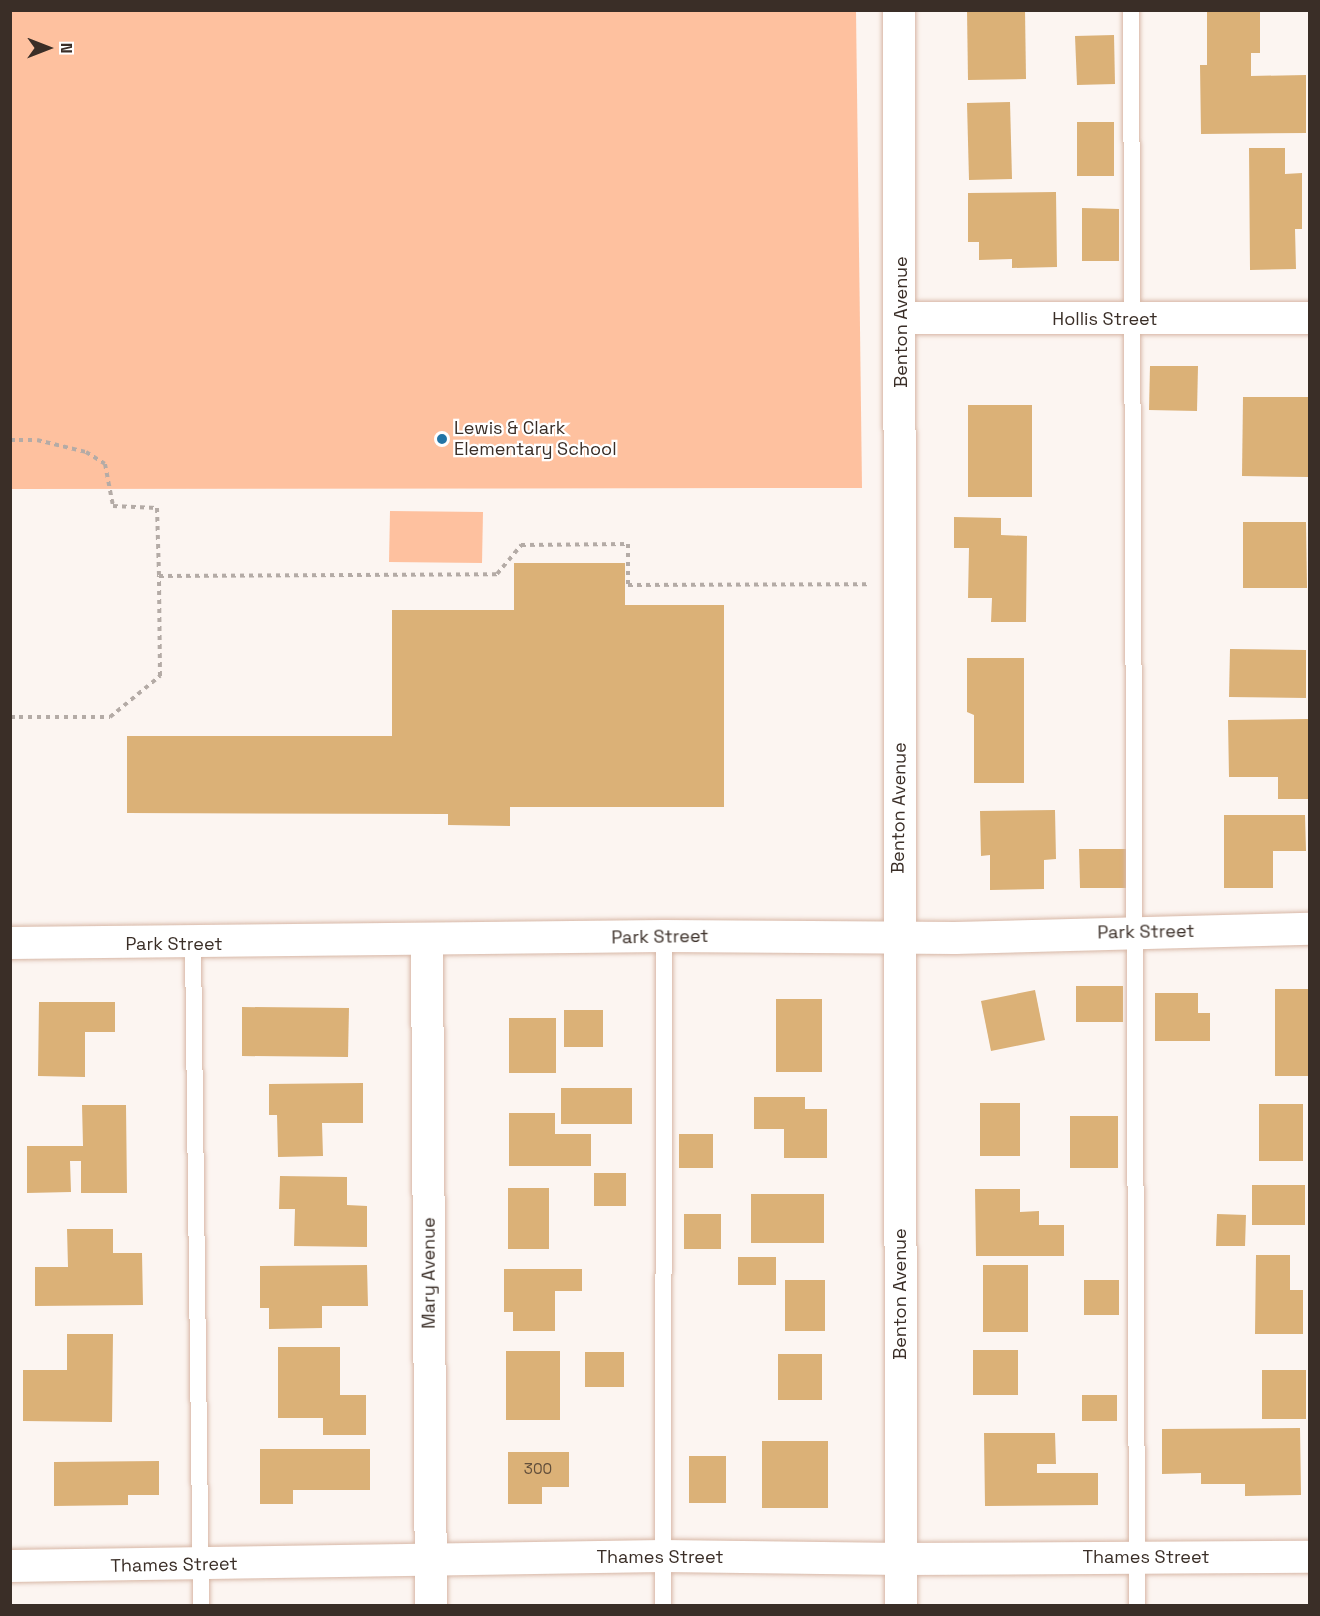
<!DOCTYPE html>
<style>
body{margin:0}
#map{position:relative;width:1320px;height:1616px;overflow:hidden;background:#fcf5f1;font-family:"Space Grotesk",sans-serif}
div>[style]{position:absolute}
.green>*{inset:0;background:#fec19f}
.building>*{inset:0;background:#dbb177}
.path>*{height:4px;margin-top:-2px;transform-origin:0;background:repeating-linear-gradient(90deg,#b4aba6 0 4.5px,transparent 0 9px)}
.roads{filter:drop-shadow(0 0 2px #d7b7a6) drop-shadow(0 0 2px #d7b7a6)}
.service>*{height:16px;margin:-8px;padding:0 8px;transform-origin:8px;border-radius:8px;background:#fff}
.minor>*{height:32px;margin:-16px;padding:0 16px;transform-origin:16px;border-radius:16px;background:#fff}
.dots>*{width:16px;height:16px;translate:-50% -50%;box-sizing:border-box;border:3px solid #fff;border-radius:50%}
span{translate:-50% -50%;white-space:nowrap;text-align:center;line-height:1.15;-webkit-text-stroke:4.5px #fff;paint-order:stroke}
.number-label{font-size:15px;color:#624f3b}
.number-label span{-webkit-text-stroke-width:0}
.street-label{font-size:18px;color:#3a2e27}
.poi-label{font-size:18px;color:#3a2e27}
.left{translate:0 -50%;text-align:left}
.frame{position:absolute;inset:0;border:12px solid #3a2e27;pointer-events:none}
.north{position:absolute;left:18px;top:18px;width:60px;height:60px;-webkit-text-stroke:4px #fff;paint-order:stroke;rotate:90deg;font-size:16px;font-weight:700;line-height:24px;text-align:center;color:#3a2e27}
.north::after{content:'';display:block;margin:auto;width:21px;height:27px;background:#3a2e27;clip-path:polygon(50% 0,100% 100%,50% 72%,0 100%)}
</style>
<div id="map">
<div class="green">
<i style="clip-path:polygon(10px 11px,856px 11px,862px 488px,11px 489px)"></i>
<i style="clip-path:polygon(390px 511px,483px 512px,482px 563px,389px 562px)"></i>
</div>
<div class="building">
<i style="clip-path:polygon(967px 10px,1025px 10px,1026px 79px,968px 80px)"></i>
<i style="clip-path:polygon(1207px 10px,1260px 10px,1260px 53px,1251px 53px,1251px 76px,1306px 75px,1306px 133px,1201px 134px,1200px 65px,1207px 65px)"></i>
<i style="clip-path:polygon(1114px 35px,1115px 84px,1077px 85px,1075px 36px)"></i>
<i style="clip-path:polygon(1010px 102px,1012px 179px,969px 180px,967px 103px)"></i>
<i style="clip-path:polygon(1077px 122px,1114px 122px,1114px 176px,1077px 176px)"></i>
<i style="clip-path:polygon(1249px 148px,1285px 148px,1285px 174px,1302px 173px,1302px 229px,1295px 229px,1296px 269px,1250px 270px)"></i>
<i style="clip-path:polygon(1056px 192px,1057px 267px,1012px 268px,1012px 259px,979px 260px,979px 242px,968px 242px,968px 193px)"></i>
<i style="clip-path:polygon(1082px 208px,1119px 209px,1119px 261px,1082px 261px)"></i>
<i style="clip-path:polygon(1150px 366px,1198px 366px,1197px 411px,1149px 410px)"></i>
<i style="clip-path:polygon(1243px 397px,1308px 397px,1308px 477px,1242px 476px)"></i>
<i style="clip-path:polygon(968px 405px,1032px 405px,1032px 497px,968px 497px)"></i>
<i style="clip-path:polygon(954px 517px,1001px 518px,1001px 535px,1027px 536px,1026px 622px,991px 622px,992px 598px,968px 598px,969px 548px,954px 548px)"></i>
<i style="clip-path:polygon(1243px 522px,1306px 522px,1307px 588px,1243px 588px)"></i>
<i style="clip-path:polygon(514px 563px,625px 563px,625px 605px,724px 605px,724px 807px,510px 807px,510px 826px,448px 825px,448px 814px,127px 813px,127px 736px,392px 736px,392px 610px,514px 610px)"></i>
<i style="clip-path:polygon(1230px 649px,1306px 650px,1306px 698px,1229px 697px)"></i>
<i style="clip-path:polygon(967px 658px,1024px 658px,1024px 783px,974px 783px,974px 715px,967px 712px)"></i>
<i style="clip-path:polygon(1308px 719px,1310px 799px,1278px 799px,1278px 777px,1229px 777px,1228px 720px)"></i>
<i style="clip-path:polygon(1055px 810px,1056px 859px,1044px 860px,1044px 889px,990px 890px,990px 855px,981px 856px,980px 811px)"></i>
<i style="clip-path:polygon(1224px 815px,1305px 815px,1306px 851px,1273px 851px,1273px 888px,1224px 888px)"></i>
<i style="clip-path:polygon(1079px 849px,1126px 849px,1127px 888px,1080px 888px)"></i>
<i style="clip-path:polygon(1076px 986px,1123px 986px,1123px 1022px,1076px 1022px)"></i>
<i style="clip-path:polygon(1275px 989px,1310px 989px,1310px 1076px,1275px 1076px)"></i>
<i style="clip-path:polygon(1035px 990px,1045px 1040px,991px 1051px,981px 1001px)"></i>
<i style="clip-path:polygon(1155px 993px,1198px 993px,1198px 1013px,1210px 1013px,1210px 1041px,1155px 1041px)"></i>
<i style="clip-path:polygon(776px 999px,822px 999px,822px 1072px,776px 1072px)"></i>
<i style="clip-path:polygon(39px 1002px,115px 1002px,115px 1032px,85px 1032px,85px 1077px,38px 1076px)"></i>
<i style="clip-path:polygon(242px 1007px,349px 1008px,348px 1057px,242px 1056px)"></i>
<i style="clip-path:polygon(564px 1010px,603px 1010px,603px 1047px,564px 1047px)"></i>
<i style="clip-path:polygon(509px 1018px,556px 1018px,556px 1073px,509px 1073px)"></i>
<i style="clip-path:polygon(363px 1083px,363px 1123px,322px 1123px,323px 1156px,278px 1157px,277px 1115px,269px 1115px,269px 1084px)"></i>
<i style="clip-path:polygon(561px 1088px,632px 1088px,632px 1124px,561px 1124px)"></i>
<i style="clip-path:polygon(754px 1097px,805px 1097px,805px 1109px,827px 1109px,827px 1158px,784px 1158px,784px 1129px,754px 1129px)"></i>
<i style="clip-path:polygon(980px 1103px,1020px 1103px,1020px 1156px,980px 1156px)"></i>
<i style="clip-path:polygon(1259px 1104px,1303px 1104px,1303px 1161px,1259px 1161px)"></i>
<i style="clip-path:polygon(82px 1105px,126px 1105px,127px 1193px,81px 1193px,81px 1161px,70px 1161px,71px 1192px,27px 1193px,27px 1146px,83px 1146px)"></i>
<i style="clip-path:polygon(509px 1113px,555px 1113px,555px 1134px,591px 1134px,591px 1166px,509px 1166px)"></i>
<i style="clip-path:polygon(1070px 1116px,1118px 1116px,1118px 1168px,1070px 1168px)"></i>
<i style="clip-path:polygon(679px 1134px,713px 1134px,713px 1168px,679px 1168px)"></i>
<i style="clip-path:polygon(594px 1173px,626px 1173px,626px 1206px,594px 1206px)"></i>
<i style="clip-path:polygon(280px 1176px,347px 1177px,347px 1205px,367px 1206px,367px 1247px,294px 1246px,295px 1209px,279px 1209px)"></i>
<i style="clip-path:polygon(1252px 1185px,1305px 1185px,1305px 1225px,1252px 1225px)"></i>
<i style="clip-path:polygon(508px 1188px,549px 1188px,549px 1249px,508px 1249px)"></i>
<i style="clip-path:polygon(975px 1189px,1020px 1189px,1020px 1212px,1039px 1211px,1039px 1225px,1064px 1225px,1064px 1256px,976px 1256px)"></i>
<i style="clip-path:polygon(751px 1194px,824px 1194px,824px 1243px,751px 1243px)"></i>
<i style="clip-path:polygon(684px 1214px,721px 1214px,721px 1249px,684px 1249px)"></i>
<i style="clip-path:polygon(1217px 1214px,1246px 1215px,1245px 1246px,1216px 1246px)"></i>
<i style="clip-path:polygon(67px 1229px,113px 1229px,113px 1253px,142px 1253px,143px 1305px,35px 1306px,35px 1267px,68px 1267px)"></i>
<i style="clip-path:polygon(1256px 1255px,1290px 1255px,1290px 1290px,1303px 1290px,1303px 1334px,1255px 1334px)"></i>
<i style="clip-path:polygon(738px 1257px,776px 1257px,776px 1285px,738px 1285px)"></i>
<i style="clip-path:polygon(367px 1265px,368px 1306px,322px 1306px,322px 1328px,269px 1329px,269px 1308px,260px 1308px,260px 1266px)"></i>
<i style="clip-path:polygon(983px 1265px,1028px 1265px,1028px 1332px,983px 1332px)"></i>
<i style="clip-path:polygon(504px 1269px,582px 1269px,582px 1291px,555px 1291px,555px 1331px,513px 1331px,513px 1312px,504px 1312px)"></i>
<i style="clip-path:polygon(785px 1280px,825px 1280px,825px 1331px,785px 1331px)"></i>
<i style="clip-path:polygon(1084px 1280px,1119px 1280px,1119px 1315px,1084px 1315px)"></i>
<i style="clip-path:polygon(67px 1334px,113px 1334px,112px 1422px,23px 1421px,23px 1370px,67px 1370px)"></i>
<i style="clip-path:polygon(278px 1347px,340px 1347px,340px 1395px,366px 1395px,366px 1435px,323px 1435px,323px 1418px,278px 1418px)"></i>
<i style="clip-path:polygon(973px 1350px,1018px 1350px,1018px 1395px,973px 1395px)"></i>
<i style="clip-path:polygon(506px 1351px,560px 1351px,560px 1420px,506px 1420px)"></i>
<i style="clip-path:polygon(585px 1352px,624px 1352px,624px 1387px,585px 1387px)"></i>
<i style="clip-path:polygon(778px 1354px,822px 1354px,822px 1400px,778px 1400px)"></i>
<i style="clip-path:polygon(1262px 1370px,1306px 1370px,1306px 1419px,1262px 1419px)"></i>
<i style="clip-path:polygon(1082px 1395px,1117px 1395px,1117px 1421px,1082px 1421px)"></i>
<i style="clip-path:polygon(1300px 1428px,1301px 1495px,1245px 1496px,1245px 1484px,1201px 1484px,1201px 1473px,1162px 1474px,1162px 1429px)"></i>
<i style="clip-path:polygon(984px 1433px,1055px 1433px,1056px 1464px,1037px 1464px,1037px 1473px,1098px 1473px,1098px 1505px,985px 1506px)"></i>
<i style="clip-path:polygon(762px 1441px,828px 1441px,828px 1508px,762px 1508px)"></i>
<i style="clip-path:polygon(260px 1449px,370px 1449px,370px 1490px,293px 1490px,293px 1504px,260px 1504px)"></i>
<i style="clip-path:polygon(508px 1452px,569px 1452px,569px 1487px,542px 1487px,542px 1504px,508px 1504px)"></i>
<i style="clip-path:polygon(689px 1456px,726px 1456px,726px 1503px,689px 1503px)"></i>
<i style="clip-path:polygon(159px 1461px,159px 1495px,128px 1495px,128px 1505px,54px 1506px,54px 1462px)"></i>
</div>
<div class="path">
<i style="left:10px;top:440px;width:27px"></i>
<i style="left:37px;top:440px;width:50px;rotate:13.8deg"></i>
<i style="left:86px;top:452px;width:22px;rotate:32deg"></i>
<i style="left:105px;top:464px;width:43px;rotate:79.2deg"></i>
<i style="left:113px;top:506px;width:44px;rotate:2.6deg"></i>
<i style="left:157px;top:508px;width:68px;rotate:88.3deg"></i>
<i style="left:10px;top:717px;width:100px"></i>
<i style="left:110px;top:717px;width:65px;rotate:-39.4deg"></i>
<i style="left:160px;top:676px;width:100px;rotate:-90.6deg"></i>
<i style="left:159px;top:576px;width:338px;rotate:-0.3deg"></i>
<i style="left:497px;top:574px;width:38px;rotate:-50deg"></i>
<i style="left:521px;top:545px;width:107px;rotate:-0.5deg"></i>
<i style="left:628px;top:544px;width:41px;rotate:90deg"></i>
<i style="left:628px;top:585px;width:240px;rotate:-0.2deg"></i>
</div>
<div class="roads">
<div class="service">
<i style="left:1131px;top:10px;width:1596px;rotate:89.78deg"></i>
<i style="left:193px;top:944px;width:662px;rotate:89.31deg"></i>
<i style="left:663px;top:1606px;width:670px;rotate:-89.91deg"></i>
</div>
<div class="minor">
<i style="left:899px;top:10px;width:1596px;rotate:89.93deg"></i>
<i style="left:901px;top:318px;width:409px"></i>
<i style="left:427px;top:940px;width:666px;rotate:89.66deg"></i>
<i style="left:10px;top:943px;width:654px;rotate:-0.61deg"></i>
<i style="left:664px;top:936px;width:291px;rotate:0.4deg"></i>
<i style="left:955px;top:938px;width:355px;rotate:-1.5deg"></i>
<i style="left:10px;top:1566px;width:653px;rotate:-0.88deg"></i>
<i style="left:663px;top:1556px;width:238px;rotate:0.7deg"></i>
<i style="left:901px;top:1559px;width:409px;rotate:-0.3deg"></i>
</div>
</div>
<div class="dots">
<i style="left:442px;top:439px;background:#2374a5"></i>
</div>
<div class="number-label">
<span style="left:538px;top:1469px">300</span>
</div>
<div class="street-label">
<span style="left:1105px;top:319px">Hollis Street</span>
<span style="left:901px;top:322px;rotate:-90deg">Benton Avenue</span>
<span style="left:899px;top:808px;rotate:-89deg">Benton Avenue</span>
<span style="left:1146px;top:932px;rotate:-1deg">Park Street</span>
<span style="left:660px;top:937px;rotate:-1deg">Park Street</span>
<span style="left:174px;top:944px">Park Street</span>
<span style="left:429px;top:1273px;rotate:-90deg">Mary Avenue</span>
<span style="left:900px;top:1294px;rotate:-90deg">Benton Avenue</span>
<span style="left:660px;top:1557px">Thames Street</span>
<span style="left:1146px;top:1557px">Thames Street</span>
<span style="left:174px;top:1565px;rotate:-1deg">Thames Street</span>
</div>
<div class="poi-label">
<span class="left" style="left:454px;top:439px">Lewis &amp; Clark<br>Elementary School</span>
</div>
<div class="frame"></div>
<div class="north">N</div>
</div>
